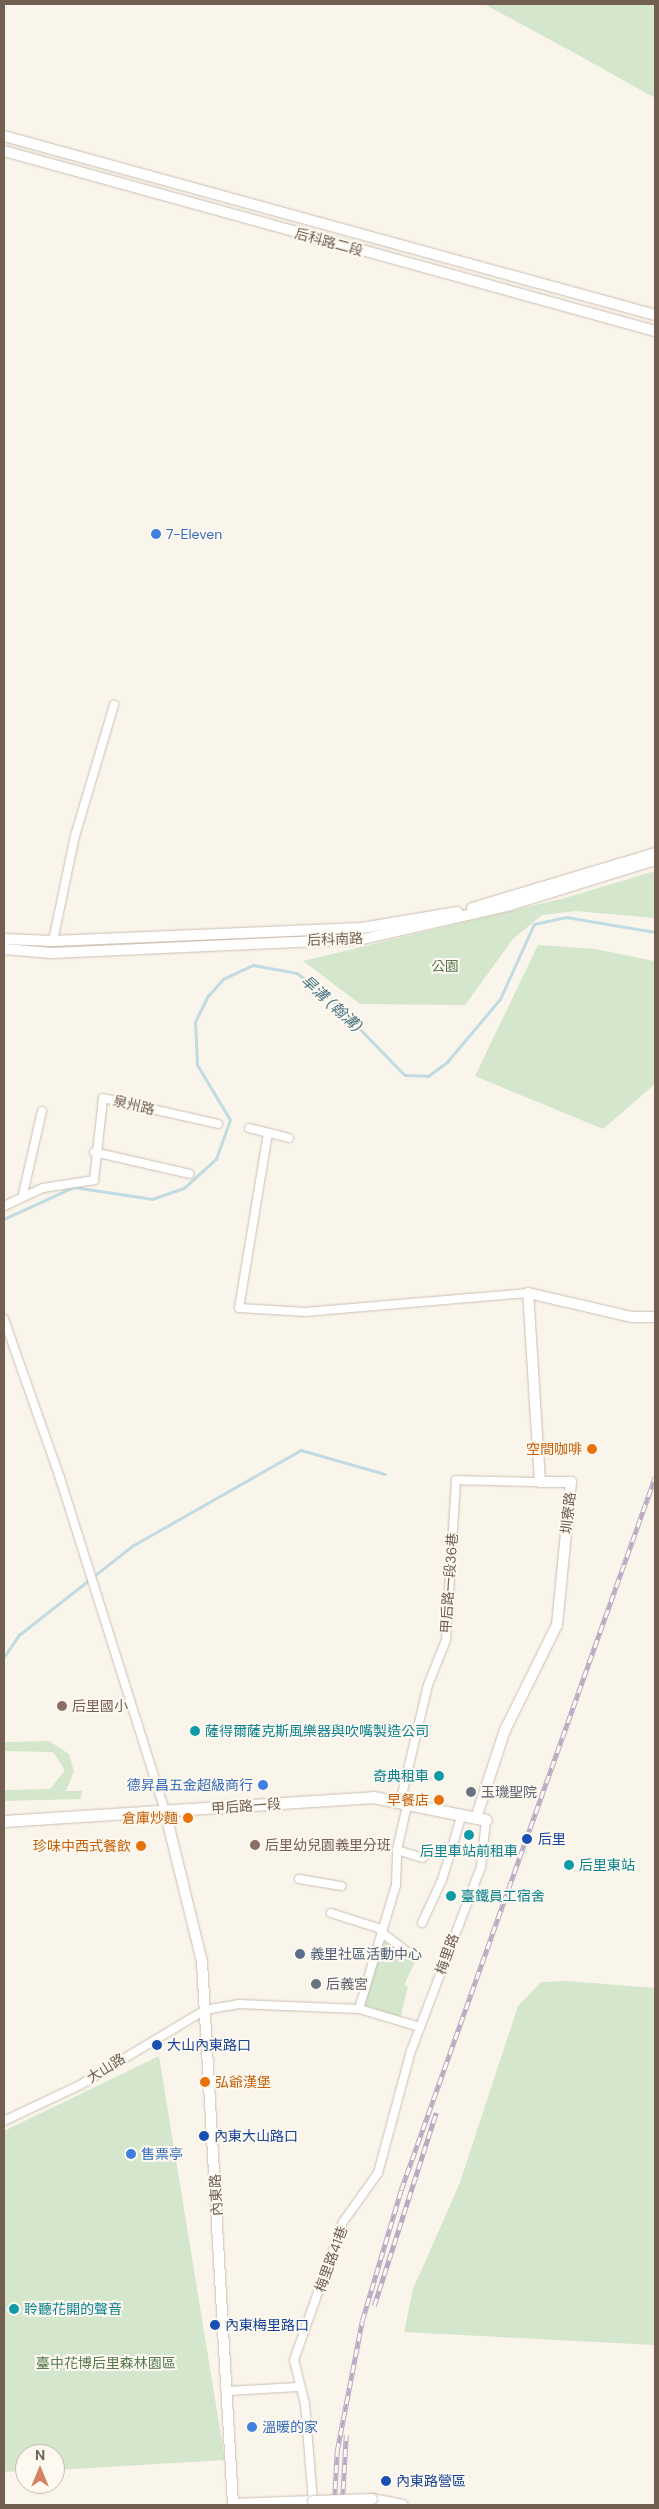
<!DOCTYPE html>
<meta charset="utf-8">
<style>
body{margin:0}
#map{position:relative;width:659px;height:2509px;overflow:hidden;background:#faf5eb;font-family:"DM Sans","Noto Sans TC",sans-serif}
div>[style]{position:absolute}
.green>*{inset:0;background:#d4e6cb}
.stream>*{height:2.5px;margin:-1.25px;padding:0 1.25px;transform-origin:1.25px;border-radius:1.25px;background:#c1dbe2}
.roads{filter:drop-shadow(0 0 1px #cbbeb2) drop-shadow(0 0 1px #cbbeb2)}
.minor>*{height:8px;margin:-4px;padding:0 4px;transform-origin:4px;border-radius:4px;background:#fff}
.tertiary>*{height:10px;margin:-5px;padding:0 5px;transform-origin:5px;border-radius:5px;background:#fff}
.secondary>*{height:11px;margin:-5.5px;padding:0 5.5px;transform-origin:5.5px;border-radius:5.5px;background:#fff}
.rail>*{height:4.5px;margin-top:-2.25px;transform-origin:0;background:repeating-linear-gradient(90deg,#fdf9f1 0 8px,#b9aac3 0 16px);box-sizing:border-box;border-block:1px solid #b9aac3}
.bridges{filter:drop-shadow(0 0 1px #cbbeb2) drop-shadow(0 0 1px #cbbeb2)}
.tertiary-bridge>*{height:10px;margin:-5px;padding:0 5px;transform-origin:5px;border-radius:5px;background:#fff}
.dots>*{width:14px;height:14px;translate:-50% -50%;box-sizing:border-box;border:2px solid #fdf9f1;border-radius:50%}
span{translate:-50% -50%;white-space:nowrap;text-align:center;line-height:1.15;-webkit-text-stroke:4px #fdf9f1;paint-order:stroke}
.street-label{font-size:14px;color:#725f51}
.shop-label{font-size:14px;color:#366cbe}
.left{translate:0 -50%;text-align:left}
.right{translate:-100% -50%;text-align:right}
.park-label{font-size:14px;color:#587b4e}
.food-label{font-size:14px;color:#c56008}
.education-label{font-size:14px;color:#785e54}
.culture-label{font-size:14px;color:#0d838f}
.worship-label{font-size:14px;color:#5b616d}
.transit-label{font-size:14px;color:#164399}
.service-label{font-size:14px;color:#4e5e75}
.water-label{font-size:15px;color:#4d7582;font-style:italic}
.frame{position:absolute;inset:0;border:5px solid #725f51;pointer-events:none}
.north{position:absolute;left:15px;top:2444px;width:50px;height:50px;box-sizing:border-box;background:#fdf9f1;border:1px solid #c5bbb1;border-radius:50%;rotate:0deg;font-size:14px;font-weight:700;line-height:20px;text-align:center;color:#725f51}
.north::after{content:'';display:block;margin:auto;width:18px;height:22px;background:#d48260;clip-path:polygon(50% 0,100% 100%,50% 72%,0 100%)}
</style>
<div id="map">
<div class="green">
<i style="clip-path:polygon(484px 4px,655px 4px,655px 98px,571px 51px)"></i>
<i style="clip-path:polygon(655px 871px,655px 918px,576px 911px,542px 915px,513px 939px,465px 1005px,360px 1004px,303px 961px,565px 898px)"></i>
<i style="clip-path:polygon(538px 945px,596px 949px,654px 961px,655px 1084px,603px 1129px,475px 1076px)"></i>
<i style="clip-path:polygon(49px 1741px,69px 1754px,74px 1771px,66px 1791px,82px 1791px,81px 1799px,4px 1801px,4px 1790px,50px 1789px,65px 1770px,53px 1752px,4px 1751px,4px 1742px)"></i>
<i style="clip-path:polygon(383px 1941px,416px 1960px,404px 1985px,408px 1987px,400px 2018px,364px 2005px)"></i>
<i style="clip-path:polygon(567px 1981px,655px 1988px,655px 2345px,404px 2332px,413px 2289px,459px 2185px,518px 2006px,541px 1982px)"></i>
<i style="clip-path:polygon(159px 2056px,225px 2460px,55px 2470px,55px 2454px,25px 2454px,25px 2471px,4px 2472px,4px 2131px)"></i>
</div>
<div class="stream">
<i style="left:4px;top:1219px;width:77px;rotate:-24.6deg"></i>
<i style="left:74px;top:1187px;width:79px;rotate:8.7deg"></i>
<i style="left:152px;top:1199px;width:34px;rotate:-19deg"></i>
<i style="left:184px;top:1188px;width:43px;rotate:-42.2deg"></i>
<i style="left:216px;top:1159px;width:41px;rotate:-70.3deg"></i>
<i style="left:230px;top:1120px;width:64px;rotate:-121deg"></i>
<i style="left:197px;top:1065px;width:43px;rotate:-92.7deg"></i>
<i style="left:195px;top:1022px;width:28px;rotate:-64deg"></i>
<i style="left:207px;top:997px;width:24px;rotate:-48deg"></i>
<i style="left:223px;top:979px;width:33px;rotate:-25deg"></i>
<i style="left:253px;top:965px;width:45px;rotate:10.3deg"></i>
<i style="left:297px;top:973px;width:41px;rotate:37.1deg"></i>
<i style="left:330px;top:998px;width:107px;rotate:45.8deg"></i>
<i style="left:405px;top:1075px;width:23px;rotate:2deg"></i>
<i style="left:428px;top:1076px;width:24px;rotate:-36deg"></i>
<i style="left:447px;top:1062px;width:82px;rotate:-49.9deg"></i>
<i style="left:500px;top:999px;width:82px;rotate:-65.6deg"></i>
<i style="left:534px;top:924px;width:33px;rotate:-12deg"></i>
<i style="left:566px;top:917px;width:90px;rotate:9.6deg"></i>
<i style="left:4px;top:1657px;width:27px;rotate:-56deg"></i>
<i style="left:19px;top:1635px;width:144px;rotate:-38.2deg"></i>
<i style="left:132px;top:1546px;width:194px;rotate:-29.6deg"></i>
<i style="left:301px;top:1450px;width:87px;rotate:15.9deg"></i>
</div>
<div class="roads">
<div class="minor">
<i style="left:53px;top:941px;width:107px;rotate:-78.2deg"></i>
<i style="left:75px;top:836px;width:137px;rotate:-73.4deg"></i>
<i style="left:249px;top:1128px;width:41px;rotate:14deg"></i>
<i style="left:268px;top:1133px;width:177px;rotate:99.4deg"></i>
<i style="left:239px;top:1308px;width:67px;rotate:3.4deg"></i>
<i style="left:306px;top:1312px;width:223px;rotate:-4.9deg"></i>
<i style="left:94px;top:1152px;width:98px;rotate:12.9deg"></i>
<i style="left:23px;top:1194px;width:85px;rotate:-77.1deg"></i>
<i style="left:4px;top:1206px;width:43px;rotate:-24.8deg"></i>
<i style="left:43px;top:1188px;width:52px;rotate:-8.9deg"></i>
<i style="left:94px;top:1180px;width:82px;rotate:-83.7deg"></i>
<i style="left:103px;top:1098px;width:118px;rotate:12.7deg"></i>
<i style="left:4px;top:1319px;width:169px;rotate:70.6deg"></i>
<i style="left:60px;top:1478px;width:349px;rotate:72.5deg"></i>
<i style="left:401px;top:1799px;width:117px;rotate:-76.7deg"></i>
<i style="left:428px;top:1685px;width:48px;rotate:-68.2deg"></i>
<i style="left:446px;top:1640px;width:160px;rotate:-86.4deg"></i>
<i style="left:456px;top:1480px;width:84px;rotate:1.4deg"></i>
<i style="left:397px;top:1850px;width:27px;rotate:17deg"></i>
<i style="left:299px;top:1879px;width:43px;rotate:9.5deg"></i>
<i style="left:331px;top:1913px;width:52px;rotate:17.7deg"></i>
<i style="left:422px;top:1923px;width:47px;rotate:-65.1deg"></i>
<i style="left:442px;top:1880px;width:69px;rotate:-73.1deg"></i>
<i style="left:381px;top:1932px;width:36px;rotate:37deg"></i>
<i style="left:359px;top:2009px;width:64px;rotate:16.4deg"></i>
<i style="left:4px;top:2121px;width:84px;rotate:-25.3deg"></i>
<i style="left:80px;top:2085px;width:146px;rotate:-31deg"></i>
<i style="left:205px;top:2010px;width:34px;rotate:-10deg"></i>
<i style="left:238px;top:2004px;width:121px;rotate:2.4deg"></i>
<i style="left:359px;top:2009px;width:129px;rotate:-73.4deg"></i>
<i style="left:396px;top:1885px;width:35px;rotate:-88deg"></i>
<i style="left:397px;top:1850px;width:50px;rotate:-77.3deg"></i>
<i style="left:228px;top:2391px;width:70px;rotate:-3.3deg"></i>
<i style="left:313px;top:2501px;width:97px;rotate:-94.7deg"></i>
<i style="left:305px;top:2404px;width:45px;rotate:-104deg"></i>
<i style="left:294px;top:2360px;width:146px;rotate:-70.5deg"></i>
<i style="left:343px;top:2222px;width:60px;rotate:-54.5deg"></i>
<i style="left:378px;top:2173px;width:126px;rotate:-74.9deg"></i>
<i style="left:411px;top:2051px;width:197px;rotate:-69.2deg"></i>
<i style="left:481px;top:1867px;width:47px;rotate:-83.9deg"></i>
</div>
<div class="tertiary">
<i style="left:4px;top:136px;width:675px;rotate:15.37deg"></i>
<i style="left:4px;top:151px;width:675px;rotate:15.46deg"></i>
<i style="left:472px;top:908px;width:191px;rotate:-16.7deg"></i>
<i style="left:4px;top:939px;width:49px;rotate:2.3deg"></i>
<i style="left:53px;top:941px;width:309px;rotate:-2.4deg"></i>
<i style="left:362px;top:928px;width:97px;rotate:-9.5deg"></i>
<i style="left:4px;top:949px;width:48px;rotate:4.8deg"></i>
<i style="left:52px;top:953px;width:311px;rotate:-2.6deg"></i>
<i style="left:363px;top:939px;width:148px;rotate:-12.9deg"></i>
<i style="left:507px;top:906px;width:155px;rotate:-17.3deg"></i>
<i style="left:165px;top:1811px;width:155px;rotate:76.2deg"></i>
<i style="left:202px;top:1962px;width:543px;rotate:86.73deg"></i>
<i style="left:233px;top:2504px;width:80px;rotate:-2.1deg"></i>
<i style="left:476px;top:1818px;width:93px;rotate:-71.8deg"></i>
<i style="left:505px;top:1730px;width:117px;rotate:-63.7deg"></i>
<i style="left:557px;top:1625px;width:144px;rotate:-84.4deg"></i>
<i style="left:571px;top:1482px;width:31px;rotate:180deg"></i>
<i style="left:540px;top:1482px;width:189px;rotate:-93.6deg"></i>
<i style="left:528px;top:1293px;width:107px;rotate:13deg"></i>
<i style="left:632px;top:1317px;width:23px"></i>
<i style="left:372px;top:2499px;width:31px;rotate:11deg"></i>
</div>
<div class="secondary">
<i style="left:4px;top:1821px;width:370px;rotate:-3.7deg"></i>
<i style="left:373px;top:1797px;width:115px;rotate:11.5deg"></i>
</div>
</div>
<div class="rail">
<i style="left:374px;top:2306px;width:203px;rotate:-72.2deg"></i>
<i style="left:334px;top:2505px;width:54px;rotate:-86.8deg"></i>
<i style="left:337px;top:2451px;width:132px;rotate:-79.1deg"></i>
<i style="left:362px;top:2321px;width:137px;rotate:-73.4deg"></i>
<i style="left:401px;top:2190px;width:757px;rotate:-70.39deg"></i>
<i style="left:342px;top:2505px;width:70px;rotate:-86.7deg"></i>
</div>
<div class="bridges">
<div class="tertiary-bridge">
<i style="left:313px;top:2501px;width:59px;rotate:-1.9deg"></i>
</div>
</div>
<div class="dots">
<i style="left:156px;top:534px;background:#3f7fe0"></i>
<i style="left:592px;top:1449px;background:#e8710a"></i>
<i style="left:62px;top:1706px;background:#8d6e63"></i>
<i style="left:195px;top:1731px;background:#0f9aa8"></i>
<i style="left:439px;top:1776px;background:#0f9aa8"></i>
<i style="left:263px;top:1785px;background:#3f7fe0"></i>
<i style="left:471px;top:1792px;background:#6b7280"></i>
<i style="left:439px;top:1800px;background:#e8710a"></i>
<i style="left:188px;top:1818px;background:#e8710a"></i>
<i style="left:469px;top:1835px;background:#0f9aa8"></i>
<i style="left:527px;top:1839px;background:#1a4fb4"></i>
<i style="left:255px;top:1845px;background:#8d6e63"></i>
<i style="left:141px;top:1846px;background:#e8710a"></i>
<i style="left:569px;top:1865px;background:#0f9aa8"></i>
<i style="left:451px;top:1896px;background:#0f9aa8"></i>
<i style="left:300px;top:1954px;background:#5c6f8a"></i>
<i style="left:316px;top:1984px;background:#6b7280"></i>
<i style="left:157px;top:2045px;background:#1a4fb4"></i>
<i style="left:205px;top:2082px;background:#e8710a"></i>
<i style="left:204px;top:2136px;background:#1a4fb4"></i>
<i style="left:131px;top:2154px;background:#3f7fe0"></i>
<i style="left:14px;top:2309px;background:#0f9aa8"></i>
<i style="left:215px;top:2325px;background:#1a4fb4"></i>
<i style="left:252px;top:2427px;background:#3f7fe0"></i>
<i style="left:386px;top:2481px;background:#1a4fb4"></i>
</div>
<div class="street-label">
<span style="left:329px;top:242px;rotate:15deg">后科路二段</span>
<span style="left:335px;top:939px;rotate:-2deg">后科南路</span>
<span style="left:134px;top:1105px;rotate:13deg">泉州路</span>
<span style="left:568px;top:1513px;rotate:-84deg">圳寮路</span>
<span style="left:449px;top:1583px;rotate:-86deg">甲后路一段36巷</span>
<span style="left:246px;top:1806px;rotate:-4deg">甲后路一段</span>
<span style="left:447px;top:1954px;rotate:-70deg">梅里路</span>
<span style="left:106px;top:2068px;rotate:-32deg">大山路</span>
<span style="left:216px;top:2195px;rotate:-93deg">內東路</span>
<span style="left:331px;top:2259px;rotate:-70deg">梅里路41巷</span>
</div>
<div class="shop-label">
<span class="left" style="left:166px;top:534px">7-Eleven</span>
<span class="right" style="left:253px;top:1785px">德昇昌五金超級商行</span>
<span class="left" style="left:141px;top:2154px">售票亭</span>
<span class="left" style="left:262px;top:2427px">溫暖的家</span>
</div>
<div class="park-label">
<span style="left:445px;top:966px">公園</span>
<span style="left:106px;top:2363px">臺中花博后里森林園區</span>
</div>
<div class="food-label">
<span class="right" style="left:582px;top:1449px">空間咖啡</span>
<span class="right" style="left:429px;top:1800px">早餐店</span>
<span class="right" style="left:178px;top:1818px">倉庫炒麵</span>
<span class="right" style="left:131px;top:1846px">珍味中西式餐飲</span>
<span class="left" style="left:215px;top:2082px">弘爺漢堡</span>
</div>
<div class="education-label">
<span class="left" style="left:72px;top:1706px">后里國小</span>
<span class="left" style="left:265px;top:1845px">后里幼兒園義里分班</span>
</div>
<div class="culture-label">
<span class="left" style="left:205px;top:1731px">薩得爾薩克斯風樂器與吹嘴製造公司</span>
<span class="right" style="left:429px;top:1776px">奇典租車</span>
<span style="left:469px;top:1851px">后里車站前租車</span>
<span class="left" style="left:579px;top:1865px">后里東站</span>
<span class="left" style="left:461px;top:1896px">臺鐵員工宿舍</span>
<span class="left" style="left:24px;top:2309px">聆聽花開的聲音</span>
</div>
<div class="worship-label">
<span class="left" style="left:481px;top:1792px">玉璣聖院</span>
<span class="left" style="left:326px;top:1984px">后義宮</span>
</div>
<div class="transit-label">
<span class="left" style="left:538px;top:1839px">后里</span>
<span class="left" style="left:167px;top:2045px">大山內東路口</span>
<span class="left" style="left:214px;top:2136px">內東大山路口</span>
<span class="left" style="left:225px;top:2325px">內東梅里路口</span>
<span class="left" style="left:396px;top:2481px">內東路營區</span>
</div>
<div class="service-label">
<span class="left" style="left:310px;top:1954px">義里社區活動中心</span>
</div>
<div class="water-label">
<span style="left:331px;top:1004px;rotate:42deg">旱溝 (翰溝)</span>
</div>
<div class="frame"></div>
<div class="north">N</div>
</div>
